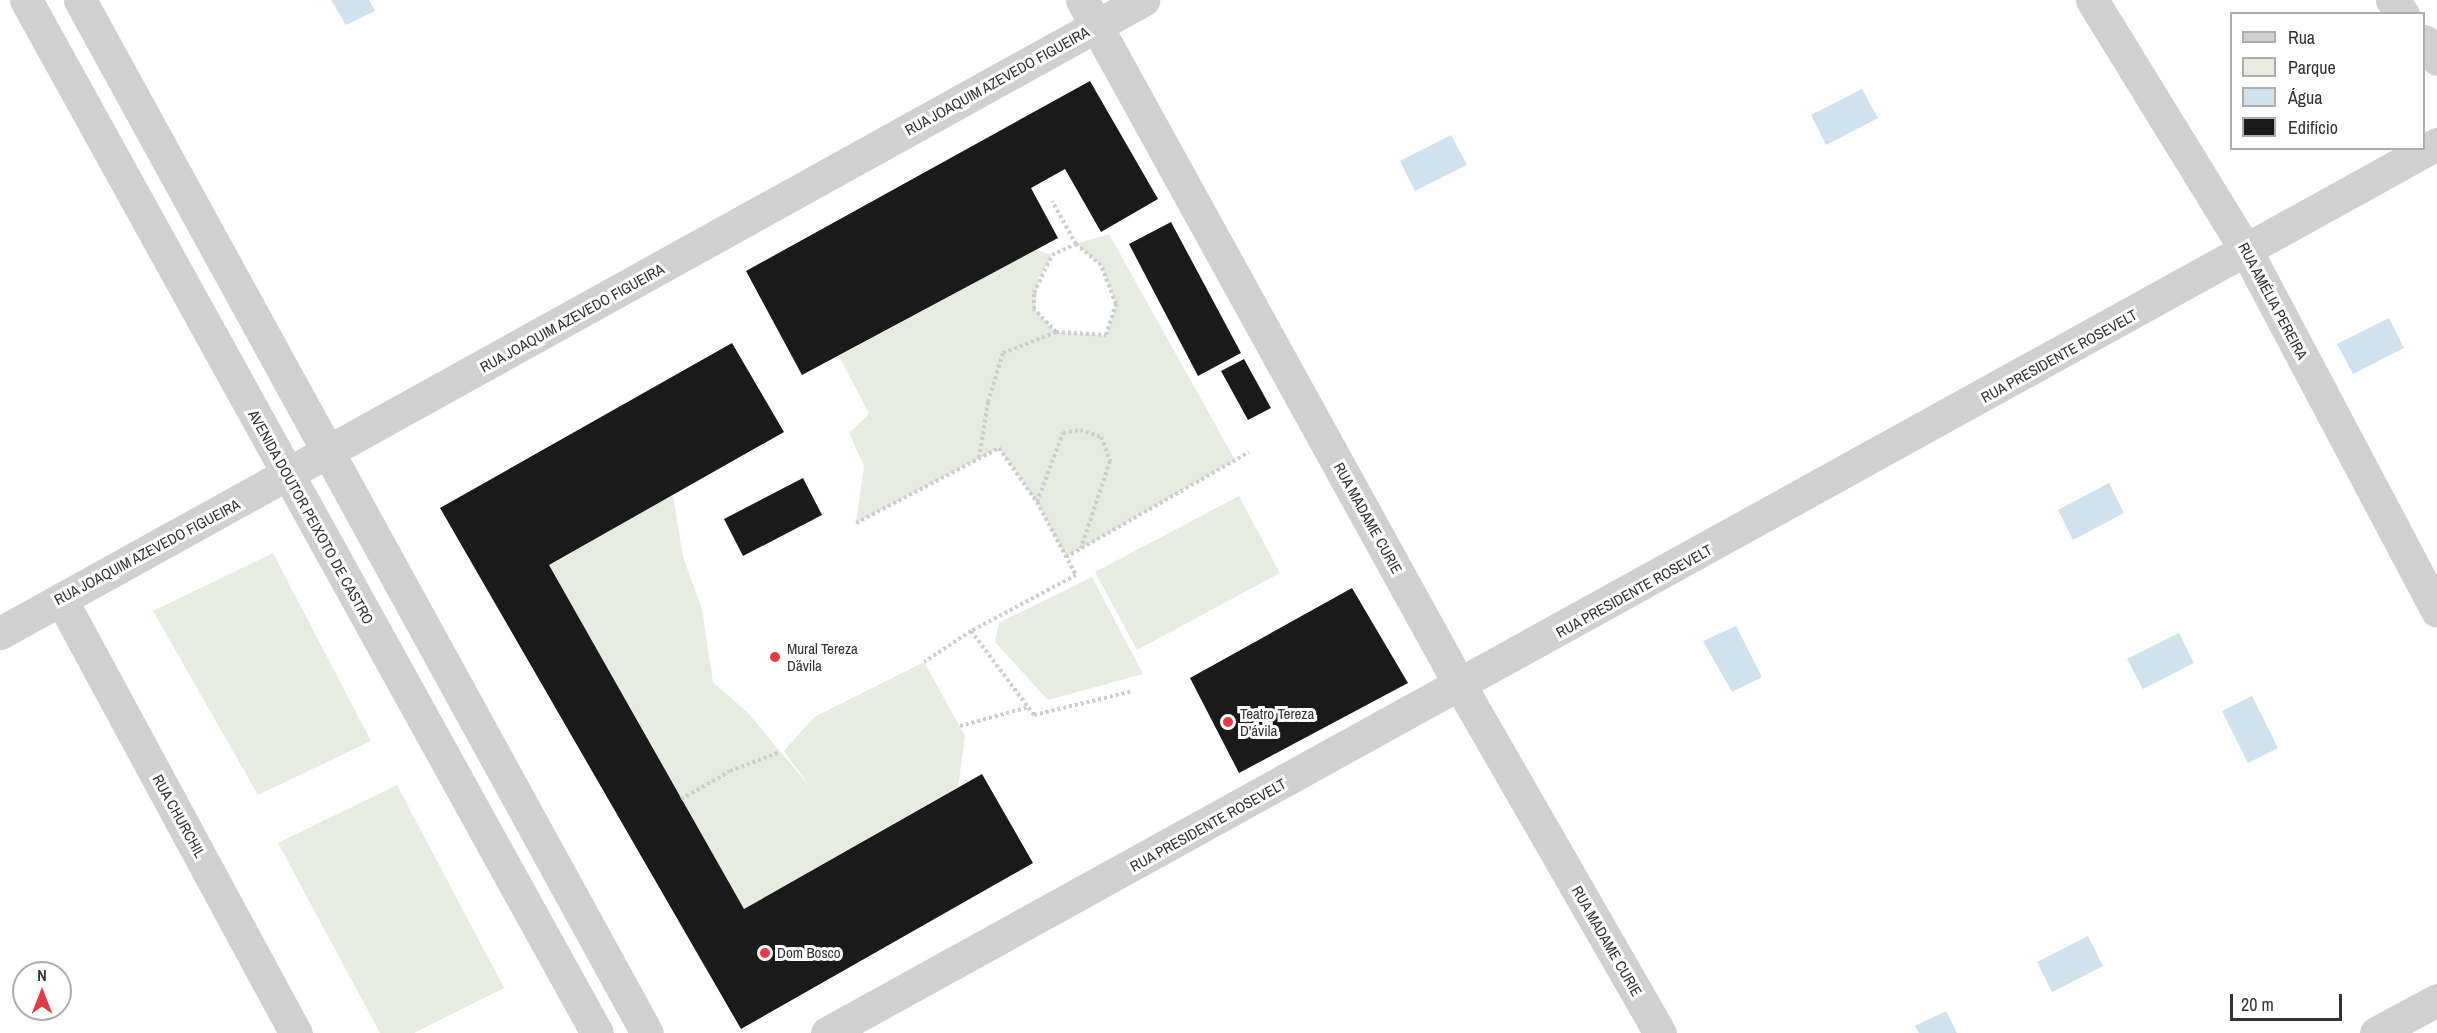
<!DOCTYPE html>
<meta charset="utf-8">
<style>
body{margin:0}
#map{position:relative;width:2437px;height:1033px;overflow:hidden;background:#fff;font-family:"Archivo Narrow",sans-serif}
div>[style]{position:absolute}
.green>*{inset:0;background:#e6ecdf}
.water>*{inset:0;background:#cfe2ee}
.building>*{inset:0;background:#1a1a1a}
.path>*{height:4px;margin-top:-2px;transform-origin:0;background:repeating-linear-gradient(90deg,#cdcdcd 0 3px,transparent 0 6px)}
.minor>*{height:33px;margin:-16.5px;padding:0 16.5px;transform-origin:16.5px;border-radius:16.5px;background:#d0d0d0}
.tertiary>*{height:33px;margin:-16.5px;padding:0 16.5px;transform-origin:16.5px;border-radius:16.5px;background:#d0d0d0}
.dots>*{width:16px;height:16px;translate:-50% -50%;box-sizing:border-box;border:3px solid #fff;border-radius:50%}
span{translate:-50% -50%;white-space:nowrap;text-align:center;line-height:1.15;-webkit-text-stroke:6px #fff;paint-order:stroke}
.street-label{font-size:15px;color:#333}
.poi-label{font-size:15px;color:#333}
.left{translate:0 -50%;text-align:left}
.legend{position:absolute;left:2230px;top:12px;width:195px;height:138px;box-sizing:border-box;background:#fff;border:2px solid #adadad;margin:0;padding:8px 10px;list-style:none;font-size:18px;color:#333}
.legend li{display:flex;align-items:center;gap:12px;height:30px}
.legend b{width:30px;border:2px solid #adadad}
.north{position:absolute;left:12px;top:961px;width:60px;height:60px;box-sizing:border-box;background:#fff;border:2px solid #adadad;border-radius:50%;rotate:0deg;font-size:16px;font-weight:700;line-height:24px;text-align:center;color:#333}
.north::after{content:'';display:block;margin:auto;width:21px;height:27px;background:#e63946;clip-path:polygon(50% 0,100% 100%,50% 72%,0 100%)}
.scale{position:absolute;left:2230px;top:994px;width:112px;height:27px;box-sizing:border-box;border:3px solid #333;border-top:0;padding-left:8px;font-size:18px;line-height:21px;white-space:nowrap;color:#333;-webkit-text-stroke:4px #fff;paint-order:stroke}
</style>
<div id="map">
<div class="green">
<i style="clip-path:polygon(1109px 234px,1235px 460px,1066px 557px,1037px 502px,999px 448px,856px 523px,864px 466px,849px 433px,869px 414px,839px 356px,1036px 250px,1052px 255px,1039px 278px,1035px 309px,1056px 332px,1106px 335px,1116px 304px,1101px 265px,1076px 244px)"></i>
<i style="clip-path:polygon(673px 495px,683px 557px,702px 609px,713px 682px,748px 713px,810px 787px,784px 751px,814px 717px,924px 662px,965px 736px,958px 787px,744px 909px,549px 565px)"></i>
<i style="clip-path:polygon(1239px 496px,1280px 573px,1137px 650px,1095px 572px)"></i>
<i style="clip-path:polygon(273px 553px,371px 741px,258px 795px,153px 611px)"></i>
<i style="clip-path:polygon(1092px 577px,1143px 674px,1048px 700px,995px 642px,999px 623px)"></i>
<i style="clip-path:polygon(397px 785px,504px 988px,414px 1033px,380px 1033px,278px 843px)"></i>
</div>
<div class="water">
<i style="clip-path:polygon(331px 0,369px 0,375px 11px,346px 25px)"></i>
<i style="clip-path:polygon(1862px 89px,1878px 118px,1826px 145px,1811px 115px)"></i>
<i style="clip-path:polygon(1451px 135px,1467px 165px,1415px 191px,1400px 161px)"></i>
<i style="clip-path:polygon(2389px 318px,2404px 348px,2353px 374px,2337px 344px)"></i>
<i style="clip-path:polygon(2109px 483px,2124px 513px,2073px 540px,2058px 510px)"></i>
<i style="clip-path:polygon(1736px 626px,1762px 677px,1732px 692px,1703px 641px)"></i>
<i style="clip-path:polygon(2179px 633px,2194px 663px,2143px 689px,2127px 659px)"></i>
<i style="clip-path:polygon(2252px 696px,2278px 748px,2248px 763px,2222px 711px)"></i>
<i style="clip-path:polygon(2088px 936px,2103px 966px,2052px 992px,2037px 962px)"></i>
<i style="clip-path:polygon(1946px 1011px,1957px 1033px,1919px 1033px,1915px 1026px)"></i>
</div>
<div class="building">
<i style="clip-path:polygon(1090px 81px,1158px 199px,1101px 232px,1065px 169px,1031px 188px,1058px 238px,802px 375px,746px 271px)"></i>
<i style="clip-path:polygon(1171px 222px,1241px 353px,1198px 376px,1129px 244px)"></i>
<i style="clip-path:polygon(732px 343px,784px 432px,549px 565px,744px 909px,982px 774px,1033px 863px,741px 1029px,440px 508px)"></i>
<i style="clip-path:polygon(1244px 359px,1271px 408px,1248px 420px,1221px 371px)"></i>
<i style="clip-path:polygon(803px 478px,822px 515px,743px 556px,724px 519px)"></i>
<i style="clip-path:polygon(1352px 588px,1408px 683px,1239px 773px,1190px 678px)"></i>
</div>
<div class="path">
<i style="left:1056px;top:332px;width:32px;rotate:-134deg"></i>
<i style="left:1034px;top:309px;width:16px;rotate:-90deg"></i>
<i style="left:1034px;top:293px;width:42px;rotate:-64.7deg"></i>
<i style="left:1052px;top:255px;width:26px;rotate:-25deg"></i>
<i style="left:979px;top:458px;width:57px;rotate:-80.9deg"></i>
<i style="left:988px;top:402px;width:51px;rotate:-73deg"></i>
<i style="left:1003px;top:353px;width:57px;rotate:-21.6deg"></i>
<i style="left:1056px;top:332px;width:50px;rotate:3.4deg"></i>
<i style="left:1106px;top:335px;width:33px;rotate:-72deg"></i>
<i style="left:1116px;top:304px;width:42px;rotate:-111deg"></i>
<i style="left:1101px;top:265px;width:33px;rotate:-140deg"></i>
<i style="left:1076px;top:244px;width:49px;rotate:-119.2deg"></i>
<i style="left:1037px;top:502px;width:74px;rotate:-69.4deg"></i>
<i style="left:1063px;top:433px;width:17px;rotate:-10deg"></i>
<i style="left:1080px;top:430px;width:22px;rotate:18deg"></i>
<i style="left:1101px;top:437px;width:26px;rotate:69deg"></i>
<i style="left:1110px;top:461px;width:92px;rotate:108.4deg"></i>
<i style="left:856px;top:523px;width:161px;rotate:-27.7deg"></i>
<i style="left:999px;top:448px;width:66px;rotate:54.9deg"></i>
<i style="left:1037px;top:502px;width:83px;rotate:61.9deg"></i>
<i style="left:1076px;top:575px;width:119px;rotate:151.9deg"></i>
<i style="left:971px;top:631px;width:56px;rotate:146.6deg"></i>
<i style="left:1066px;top:557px;width:211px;rotate:-29.8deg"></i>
<i style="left:971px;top:631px;width:105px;rotate:53.1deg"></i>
<i style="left:1034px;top:715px;width:102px;rotate:-13.6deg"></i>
<i style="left:960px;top:726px;width:72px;rotate:-15.4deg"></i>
<i style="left:681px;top:799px;width:56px;rotate:-29.7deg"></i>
<i style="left:730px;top:771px;width:53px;rotate:-20.8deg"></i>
</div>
<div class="minor">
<i style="left:1082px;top:0;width:785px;rotate:61.12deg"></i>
<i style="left:1461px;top:687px;width:399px;rotate:60.1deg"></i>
<i style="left:2092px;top:0;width:296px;rotate:58.4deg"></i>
<i style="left:2247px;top:252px;width:406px;rotate:62.1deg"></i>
<i style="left:2392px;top:0;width:18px;rotate:52deg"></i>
<i style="left:2424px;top:41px;width:22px;rotate:54deg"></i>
<i style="left:61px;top:599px;width:494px;rotate:61.6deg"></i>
<i style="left:0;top:633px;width:1307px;rotate:-28.98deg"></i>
<i style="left:827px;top:1033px;width:1839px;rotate:-28.91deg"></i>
<i style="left:2376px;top:1033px;width:69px;rotate:-28.4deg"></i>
</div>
<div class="tertiary">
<i style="left:26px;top:0;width:1180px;rotate:61.07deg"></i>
<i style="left:80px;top:0;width:1178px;rotate:61.24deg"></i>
</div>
<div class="dots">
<i style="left:775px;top:657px;background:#e63946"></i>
<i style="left:1228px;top:722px;background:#e63946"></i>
<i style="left:765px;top:953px;background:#e63946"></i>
</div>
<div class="street-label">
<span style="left:997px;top:81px;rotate:-29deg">RUA JOAQUIM AZEVEDO FIGUEIRA</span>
<span style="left:2273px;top:301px;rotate:62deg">RUA AMÉLIA PEREIRA</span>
<span style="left:572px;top:318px;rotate:-29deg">RUA JOAQUIM AZEVEDO FIGUEIRA</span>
<span style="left:2059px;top:356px;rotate:-29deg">RUA PRESIDENTE ROSEVELT</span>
<span style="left:311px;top:517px;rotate:61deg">AVENIDA DOUTOR PEIXOTO DE CASTRO</span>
<span style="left:1368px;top:518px;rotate:61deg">RUA MADAME CURIE</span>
<span style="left:147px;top:552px;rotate:-28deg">RUA JOAQUIM AZEVEDO FIGUEIRA</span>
<span style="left:1634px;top:591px;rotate:-29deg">RUA PRESIDENTE ROSEVELT</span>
<span style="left:179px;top:816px;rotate:61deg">RUA CHURCHIL</span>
<span style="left:1208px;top:825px;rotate:-29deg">RUA PRESIDENTE ROSEVELT</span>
<span style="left:1607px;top:941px;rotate:60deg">RUA MADAME CURIE</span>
</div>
<div class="poi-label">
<span class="left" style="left:787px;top:657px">Mural Tereza<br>D´ávila</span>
<span class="left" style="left:1240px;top:722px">Teatro Tereza<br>D'ávila</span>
<span class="left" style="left:777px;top:953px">Dom Bosco</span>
</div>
<ul class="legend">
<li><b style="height:8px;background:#d0d0d0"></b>Rua</li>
<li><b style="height:16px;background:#e6ecdf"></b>Parque</li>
<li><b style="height:16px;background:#cfe2ee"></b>Água</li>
<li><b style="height:16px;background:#1a1a1a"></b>Edifício</li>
</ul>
<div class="north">N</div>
<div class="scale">20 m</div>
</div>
